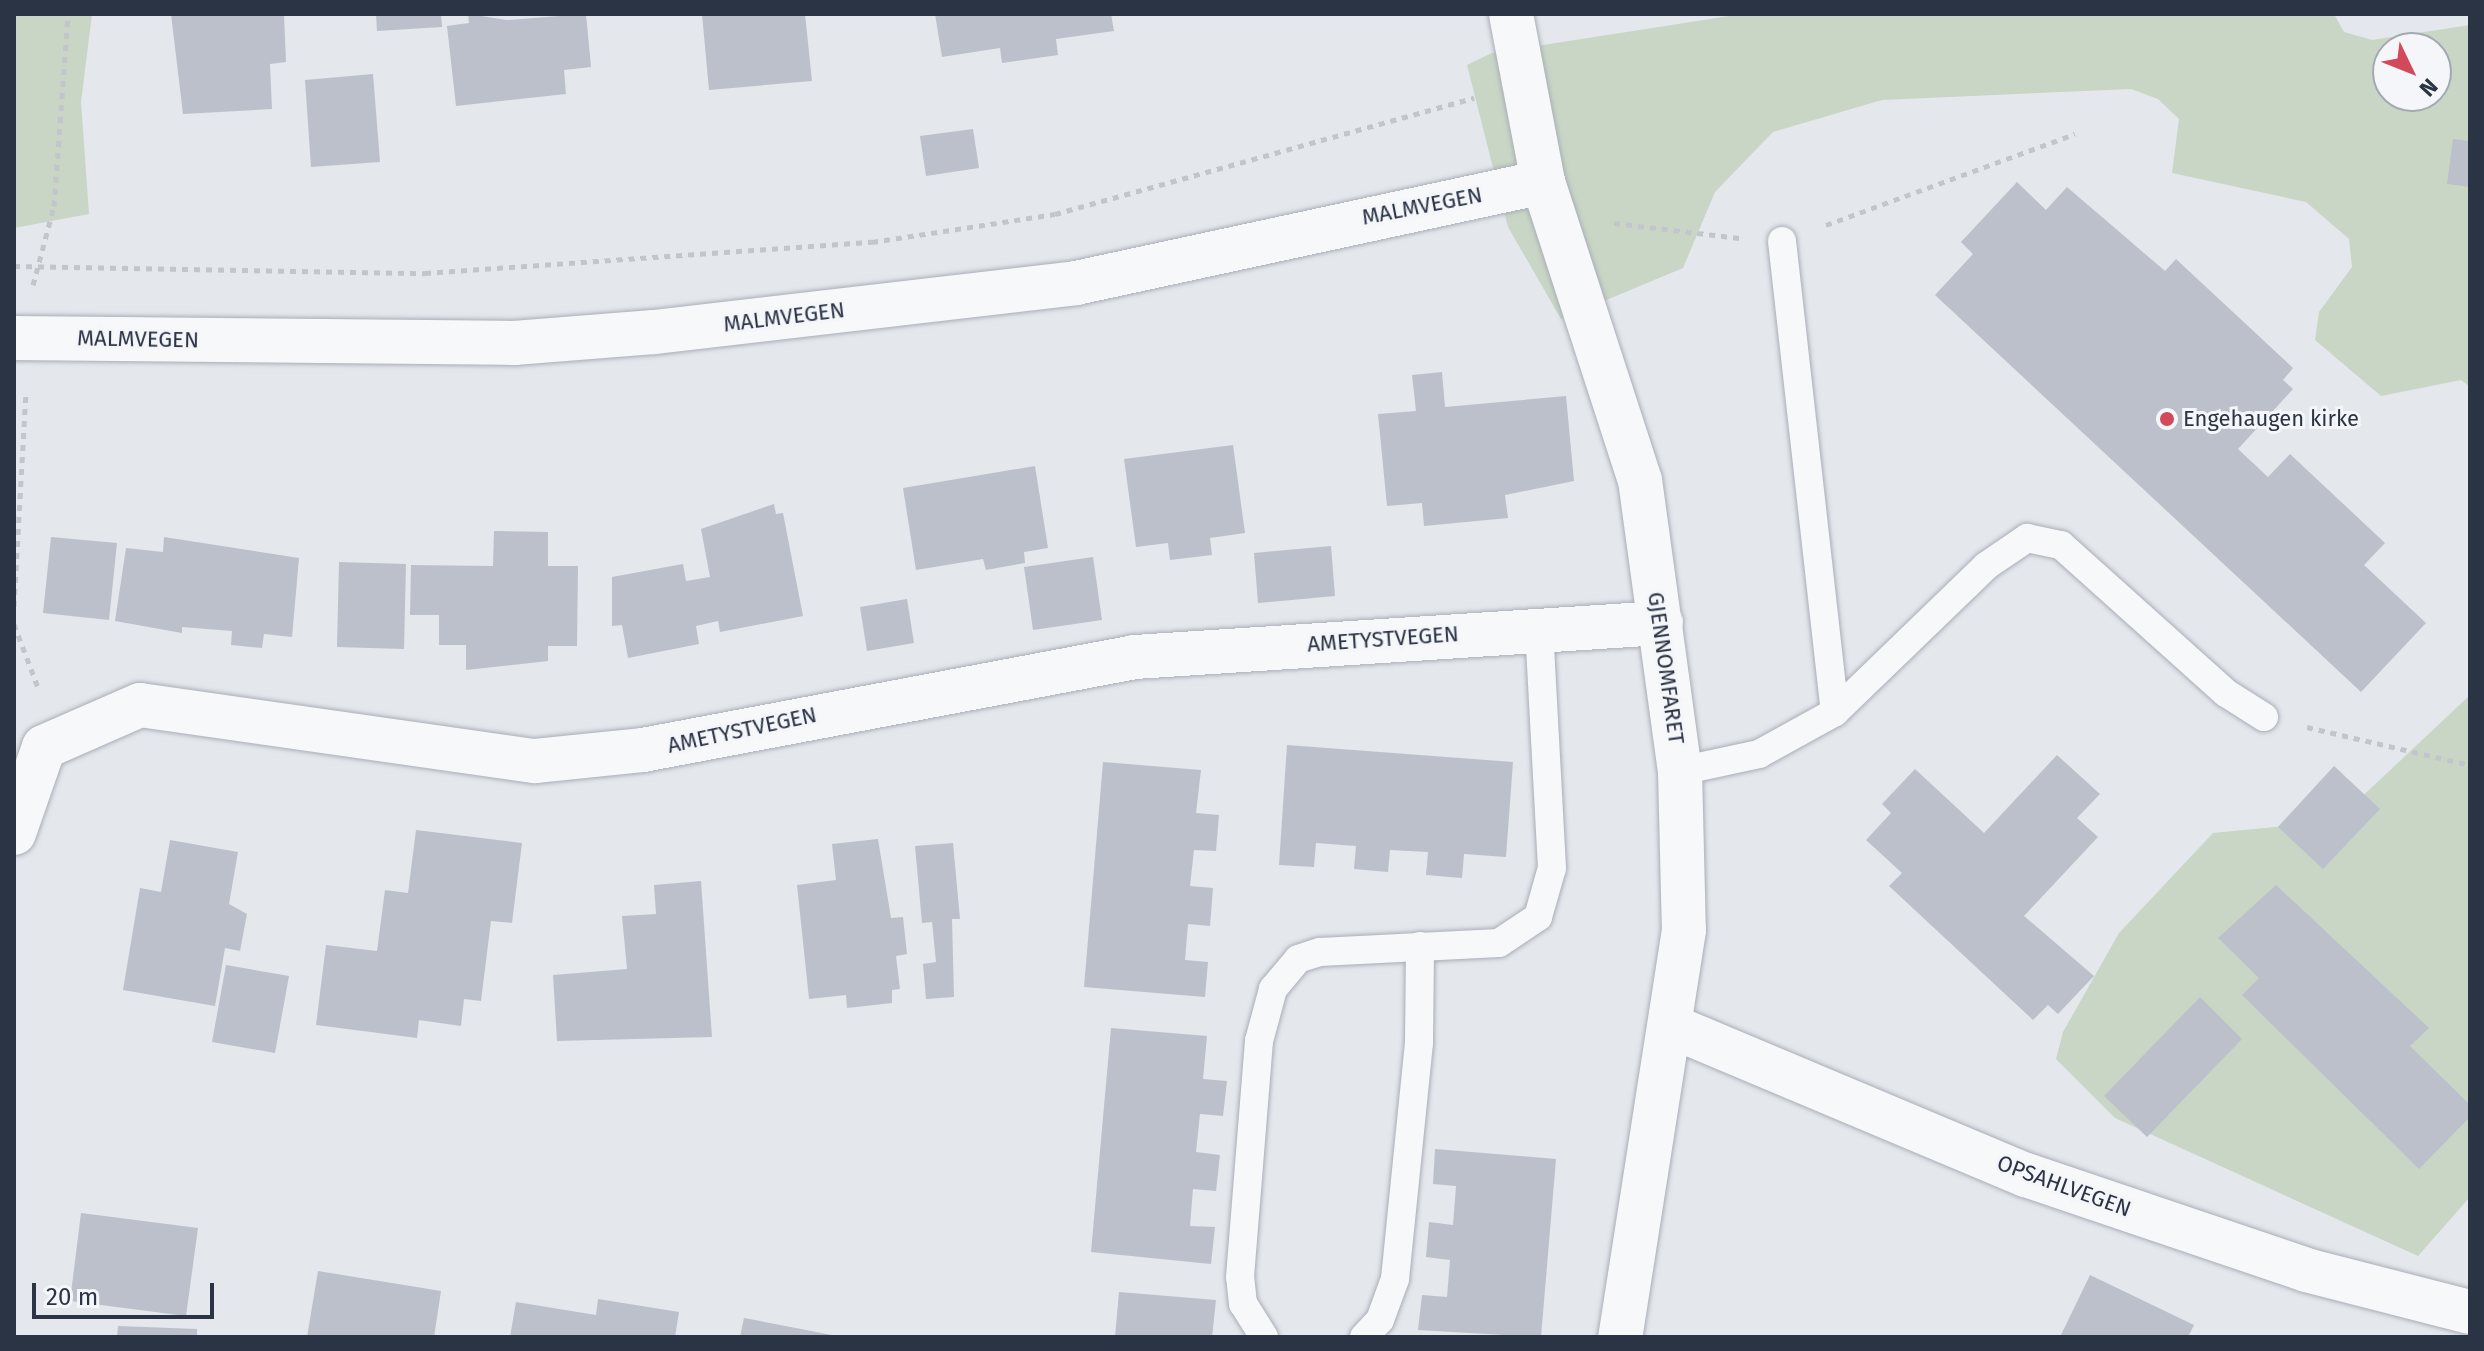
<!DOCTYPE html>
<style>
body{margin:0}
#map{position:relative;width:2484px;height:1351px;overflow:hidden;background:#e4e7ec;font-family:"Fira Sans",sans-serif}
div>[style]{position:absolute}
.green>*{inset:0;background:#c9d6c5}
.building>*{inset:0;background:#bbc0ca}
.path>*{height:5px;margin-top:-2.5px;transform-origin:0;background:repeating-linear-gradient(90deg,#c2c5cb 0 6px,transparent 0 12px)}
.roads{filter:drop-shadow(0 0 2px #a9aeb7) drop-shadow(0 0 2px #a9aeb7)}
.lane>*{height:28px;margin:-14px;padding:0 14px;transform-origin:14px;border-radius:14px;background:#f7f8fa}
.street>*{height:44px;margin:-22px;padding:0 22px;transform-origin:22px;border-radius:22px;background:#f7f8fa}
.dots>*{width:22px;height:22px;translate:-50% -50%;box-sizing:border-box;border:4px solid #f4f6f9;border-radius:50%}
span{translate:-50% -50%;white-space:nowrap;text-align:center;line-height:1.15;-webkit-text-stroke:6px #f4f6f9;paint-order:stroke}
.street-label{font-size:22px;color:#2b3445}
.poi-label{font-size:22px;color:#2b3445}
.left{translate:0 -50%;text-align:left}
.frame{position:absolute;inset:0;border:16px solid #2b3445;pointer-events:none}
.north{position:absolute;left:2372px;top:32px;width:80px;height:80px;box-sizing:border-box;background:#f4f6f9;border:2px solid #a4a8b1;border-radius:50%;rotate:133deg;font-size:22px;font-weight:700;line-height:32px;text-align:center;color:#2b3445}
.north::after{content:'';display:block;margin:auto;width:28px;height:36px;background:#d1495b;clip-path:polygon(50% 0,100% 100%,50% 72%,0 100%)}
.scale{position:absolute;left:32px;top:1283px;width:182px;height:36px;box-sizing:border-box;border:4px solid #2b3445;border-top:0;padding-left:10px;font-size:24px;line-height:28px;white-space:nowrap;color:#2b3445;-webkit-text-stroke:6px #f4f6f9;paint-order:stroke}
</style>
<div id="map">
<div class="green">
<i style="clip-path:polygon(14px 14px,92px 14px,81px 102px,89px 214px,14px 228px)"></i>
<i style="clip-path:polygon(evenodd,1742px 14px,2334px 14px,2344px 32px,2372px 40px,2470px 25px,2470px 387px,2461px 380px,2381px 396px,2315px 340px,2319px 312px,2352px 267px,2349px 239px,2306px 202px,2172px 173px,2179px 119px,2158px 99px,2131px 89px,1882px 100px,1773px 132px,1715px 192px,1683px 268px,1561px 319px,1508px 227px,1467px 65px,1492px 53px,1742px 14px,2388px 48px,2436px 48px,2436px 96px,2388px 96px,2388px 48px)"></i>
<i style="clip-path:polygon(2470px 695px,2470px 1197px,2418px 1256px,2115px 1118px,2056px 1059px,2063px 1032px,2119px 933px,2213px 833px,2297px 825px,2351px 807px)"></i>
</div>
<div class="building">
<i style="clip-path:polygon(171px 14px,284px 14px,286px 62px,270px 64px,272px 109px,183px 114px)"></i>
<i style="clip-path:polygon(376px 14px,441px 14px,442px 27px,377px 31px)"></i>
<i style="clip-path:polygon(468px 14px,507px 20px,586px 14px,591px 67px,564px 70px,566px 94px,456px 106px,447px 26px,469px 23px)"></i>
<i style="clip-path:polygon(702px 14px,805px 14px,812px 81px,709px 90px)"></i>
<i style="clip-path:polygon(935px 14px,1111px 14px,1114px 31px,1056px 39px,1058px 55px,1002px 63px,1000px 48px,942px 57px)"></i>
<i style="clip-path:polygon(373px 74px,380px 162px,311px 167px,305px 80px)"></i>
<i style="clip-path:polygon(973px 129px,979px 168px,926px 176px,920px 136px)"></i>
<i style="clip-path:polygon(2453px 139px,2470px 141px,2470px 187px,2447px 184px)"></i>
<i style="clip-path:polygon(2017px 182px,2046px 210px,2067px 187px,2165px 271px,2176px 259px,2293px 368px,2283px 380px,2293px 389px,2238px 449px,2268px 477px,2290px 454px,2385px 543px,2364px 565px,2426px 623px,2361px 692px,1935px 295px,1973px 254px,1961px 242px)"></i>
<i style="clip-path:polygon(1442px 372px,1445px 407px,1566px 396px,1574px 481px,1505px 495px,1508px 518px,1424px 526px,1422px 503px,1387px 506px,1378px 414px,1416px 411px,1412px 375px)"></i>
<i style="clip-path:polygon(1233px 445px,1245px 533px,1210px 538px,1212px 555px,1170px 560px,1168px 543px,1136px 547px,1124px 459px)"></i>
<i style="clip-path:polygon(1035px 466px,1048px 548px,1024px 552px,1025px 563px,986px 570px,983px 559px,916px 570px,903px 488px)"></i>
<i style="clip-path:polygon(774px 504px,776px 514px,783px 513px,803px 616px,720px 632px,718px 621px,696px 626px,699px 644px,628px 658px,622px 625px,612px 626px,612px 577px,683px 564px,686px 581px,710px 577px,701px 529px)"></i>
<i style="clip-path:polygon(494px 531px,548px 532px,548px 566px,578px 566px,577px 646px,548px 646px,548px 661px,466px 670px,466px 645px,439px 645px,439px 615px,410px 615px,411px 565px,493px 566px)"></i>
<i style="clip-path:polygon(51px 537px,117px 543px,109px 620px,43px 613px)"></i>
<i style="clip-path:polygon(164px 537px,299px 558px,292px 637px,264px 634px,262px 648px,231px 645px,232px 631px,182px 627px,182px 633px,115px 621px,126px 548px,163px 552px)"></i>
<i style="clip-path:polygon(1331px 546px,1335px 596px,1258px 603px,1254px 553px)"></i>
<i style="clip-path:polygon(1093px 557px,1102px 620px,1033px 630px,1024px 567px)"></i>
<i style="clip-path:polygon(339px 562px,406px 564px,404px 649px,337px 647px)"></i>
<i style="clip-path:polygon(907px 599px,914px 643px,867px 651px,860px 607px)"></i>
<i style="clip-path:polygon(1287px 745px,1513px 762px,1506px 857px,1464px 854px,1462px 878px,1426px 875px,1428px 852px,1390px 850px,1388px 872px,1354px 869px,1356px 846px,1316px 843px,1314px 867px,1279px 865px)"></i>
<i style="clip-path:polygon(2057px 755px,2100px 794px,2077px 818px,2098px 837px,2024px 916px,2094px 976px,2058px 1014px,2048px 1005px,2033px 1020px,1889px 886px,1902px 873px,1866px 840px,1891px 813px,1882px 804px,1915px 769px,1984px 833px)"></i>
<i style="clip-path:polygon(1103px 762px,1201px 770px,1196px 813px,1219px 815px,1216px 851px,1194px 850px,1190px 886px,1213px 888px,1210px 926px,1188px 924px,1185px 960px,1208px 962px,1205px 997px,1084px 987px)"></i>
<i style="clip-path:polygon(2334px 766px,2380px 809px,2323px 869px,2278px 827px)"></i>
<i style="clip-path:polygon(416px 830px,522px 843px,512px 923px,491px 921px,481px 1001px,464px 999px,461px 1026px,419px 1020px,417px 1038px,316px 1025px,326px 945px,377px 951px,385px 890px,408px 893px)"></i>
<i style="clip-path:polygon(878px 839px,891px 918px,903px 917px,907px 954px,896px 956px,900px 989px,892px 990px,892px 1003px,847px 1008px,846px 995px,809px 999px,797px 885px,836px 880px,832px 844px)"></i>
<i style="clip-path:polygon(170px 840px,238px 852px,229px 904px,247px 914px,240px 951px,225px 948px,215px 1006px,123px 990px,140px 888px,161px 892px)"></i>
<i style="clip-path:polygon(953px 843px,960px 919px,952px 919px,954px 997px,926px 999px,923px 964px,936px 962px,932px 922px,922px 923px,915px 846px)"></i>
<i style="clip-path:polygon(701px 881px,712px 1037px,557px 1041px,553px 975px,627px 969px,622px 916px,656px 914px,654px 885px)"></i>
<i style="clip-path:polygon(2276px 885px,2429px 1028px,2410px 1046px,2470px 1105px,2470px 1117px,2419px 1169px,2242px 995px,2259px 978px,2218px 938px)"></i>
<i style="clip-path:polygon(226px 965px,289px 976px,275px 1053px,212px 1042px)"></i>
<i style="clip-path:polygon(2200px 997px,2242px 1039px,2147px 1137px,2104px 1096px)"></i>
<i style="clip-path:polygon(1111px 1028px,1207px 1036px,1203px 1079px,1227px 1081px,1223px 1116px,1200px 1114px,1196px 1152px,1220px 1155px,1216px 1191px,1193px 1189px,1190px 1226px,1215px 1227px,1211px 1264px,1091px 1252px)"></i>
<i style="clip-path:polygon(1435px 1149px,1556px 1159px,1541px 1337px,1418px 1330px,1422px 1295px,1447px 1297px,1450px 1260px,1426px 1257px,1429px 1222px,1453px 1225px,1456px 1186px,1433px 1184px)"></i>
<i style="clip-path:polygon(81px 1213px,198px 1228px,186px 1316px,70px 1301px)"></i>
<i style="clip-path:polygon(318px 1271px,441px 1291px,434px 1337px,307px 1337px)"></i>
<i style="clip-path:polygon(2090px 1275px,2194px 1325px,2188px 1337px,2060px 1337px)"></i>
<i style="clip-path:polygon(1119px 1292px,1216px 1300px,1212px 1337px,1115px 1337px)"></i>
<i style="clip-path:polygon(598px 1299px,679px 1312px,675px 1337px,510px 1337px,516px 1302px,596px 1315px)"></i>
<i style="clip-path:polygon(744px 1318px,837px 1336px,837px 1337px,740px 1337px)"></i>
<i style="clip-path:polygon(118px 1326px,197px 1329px,197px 1337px,117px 1337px)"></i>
</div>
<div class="path">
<i style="left:1614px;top:223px;width:126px;rotate:6.8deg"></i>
<i style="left:1826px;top:225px;width:265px;rotate:-20.1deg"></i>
<i style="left:14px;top:266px;width:411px;rotate:1deg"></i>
<i style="left:425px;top:273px;width:448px;rotate:-4deg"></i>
<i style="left:872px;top:242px;width:185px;rotate:-8.7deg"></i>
<i style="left:1055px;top:214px;width:435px;rotate:-15.5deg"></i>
<i style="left:33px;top:285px;width:82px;rotate:-75.1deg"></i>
<i style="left:54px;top:206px;width:193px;rotate:-85.8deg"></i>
<i style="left:14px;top:606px;width:215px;rotate:-86.8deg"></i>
<i style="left:14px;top:624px;width:71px;rotate:69.3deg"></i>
<i style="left:2307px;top:727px;width:167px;rotate:13.1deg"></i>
</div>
<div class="roads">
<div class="lane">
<i style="left:1782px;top:241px;width:474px;rotate:83.6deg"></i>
<i style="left:1680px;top:771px;width:81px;rotate:-12.1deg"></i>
<i style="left:1759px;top:754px;width:87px;rotate:-28.9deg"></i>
<i style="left:1835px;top:712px;width:210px;rotate:-44deg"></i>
<i style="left:1986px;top:566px;width:50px;rotate:-34.3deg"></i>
<i style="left:2027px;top:538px;width:35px;rotate:12deg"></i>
<i style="left:2061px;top:545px;width:222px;rotate:41.9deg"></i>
<i style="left:2226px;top:693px;width:45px;rotate:32.3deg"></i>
<i style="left:1264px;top:1337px;width:39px;rotate:-122deg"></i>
<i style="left:1243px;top:1304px;width:27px;rotate:-96deg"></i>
<i style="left:1240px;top:1277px;width:237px;rotate:-85.4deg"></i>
<i style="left:1259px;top:1041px;width:54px;rotate:-74.9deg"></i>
<i style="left:1273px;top:989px;width:39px;rotate:-50deg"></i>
<i style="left:1298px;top:959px;width:23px;rotate:-18deg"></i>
<i style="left:1320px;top:952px;width:179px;rotate:-2.9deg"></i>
<i style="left:1499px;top:943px;width:47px;rotate:-33.7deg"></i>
<i style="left:1538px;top:917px;width:51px;rotate:-74.1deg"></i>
<i style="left:1552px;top:868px;width:239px;rotate:-93.1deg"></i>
<i style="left:1364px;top:1337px;width:23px;rotate:-47deg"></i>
<i style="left:1380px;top:1320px;width:44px;rotate:-69.9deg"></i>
<i style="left:1395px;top:1279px;width:237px;rotate:-84.2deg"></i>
<i style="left:1419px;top:1043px;width:97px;rotate:-89.4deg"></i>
</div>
<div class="street">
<i style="left:1511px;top:14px;width:171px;rotate:79.2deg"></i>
<i style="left:1543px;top:182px;width:313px;rotate:72deg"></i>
<i style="left:1640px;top:480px;width:294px;rotate:82.2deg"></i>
<i style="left:1680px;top:771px;width:159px;rotate:88.6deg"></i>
<i style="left:1684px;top:930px;width:412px;rotate:98.9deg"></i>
<i style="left:14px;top:338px;width:500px;rotate:0.57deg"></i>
<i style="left:514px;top:343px;width:140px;rotate:-4.5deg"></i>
<i style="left:654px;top:332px;width:425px;rotate:-6.6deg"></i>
<i style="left:1076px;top:283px;width:478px;rotate:-12.2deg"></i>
<i style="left:14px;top:833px;width:91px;rotate:-70.8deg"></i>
<i style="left:44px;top:747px;width:105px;rotate:-23.6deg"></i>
<i style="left:140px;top:705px;width:399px;rotate:8.1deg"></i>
<i style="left:535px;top:761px;width:109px;rotate:-5.8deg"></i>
<i style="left:643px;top:750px;width:501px;rotate:-10.7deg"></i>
<i style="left:1135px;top:657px;width:527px;rotate:-3.7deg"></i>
<i style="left:1671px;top:1026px;width:385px;rotate:22.8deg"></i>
<i style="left:2026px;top:1175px;width:296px;rotate:18.7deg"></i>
<i style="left:2306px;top:1270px;width:169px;rotate:14.4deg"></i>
</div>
</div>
<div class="dots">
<i style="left:2167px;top:419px;background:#d1495b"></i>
</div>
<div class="street-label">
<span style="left:1422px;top:206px;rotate:-11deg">MALMVEGEN</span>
<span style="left:784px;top:317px;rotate:-7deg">MALMVEGEN</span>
<span style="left:138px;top:339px;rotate:1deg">MALMVEGEN</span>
<span style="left:1383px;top:639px;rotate:-4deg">AMETYSTVEGEN</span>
<span style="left:1666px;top:668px;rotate:82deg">GJENNOMFARET</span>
<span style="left:742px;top:730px;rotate:-12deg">AMETYSTVEGEN</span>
<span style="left:2064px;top:1186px;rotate:20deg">OPSAHLVEGEN</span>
</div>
<div class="poi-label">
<span class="left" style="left:2183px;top:419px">Engehaugen kirke</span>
</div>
<div class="frame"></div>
<div class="north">N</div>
<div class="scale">20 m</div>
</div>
